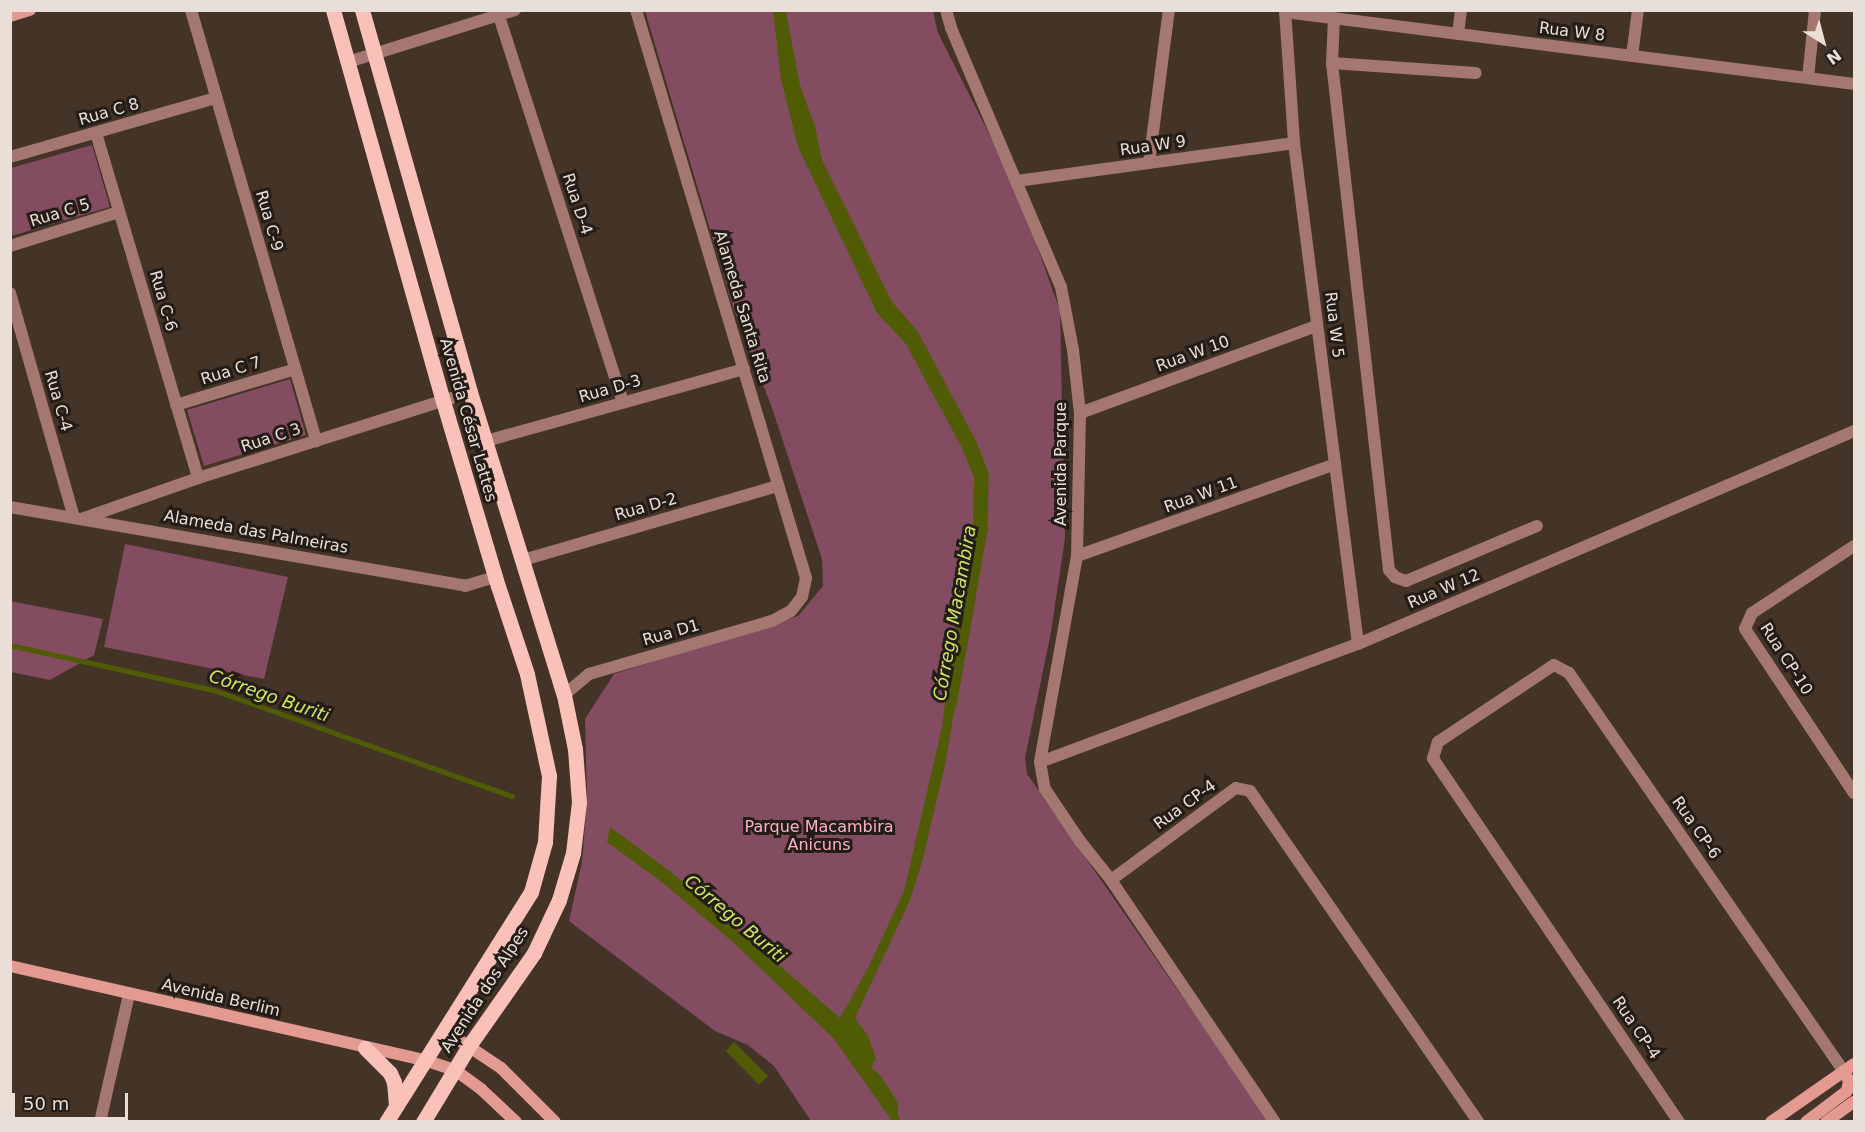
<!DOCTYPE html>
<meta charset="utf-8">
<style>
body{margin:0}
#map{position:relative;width:1865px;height:1132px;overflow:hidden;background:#443327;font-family:"DejaVu Sans",sans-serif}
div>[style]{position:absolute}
.green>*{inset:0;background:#844c60}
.water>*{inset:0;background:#4f5c04}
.stream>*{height:4.5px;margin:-2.25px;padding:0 2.25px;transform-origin:2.25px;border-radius:2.25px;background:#4f5c04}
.street>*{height:12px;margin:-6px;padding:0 6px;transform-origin:6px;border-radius:6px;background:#a57771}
.secondary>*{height:12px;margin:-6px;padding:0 6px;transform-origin:6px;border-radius:6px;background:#e29a91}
.primary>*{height:15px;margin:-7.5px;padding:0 7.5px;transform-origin:7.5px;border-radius:7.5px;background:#fac1b9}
span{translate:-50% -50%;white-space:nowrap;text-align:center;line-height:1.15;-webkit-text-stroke:6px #241d17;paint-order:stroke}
.street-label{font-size:16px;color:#eadfd7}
.park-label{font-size:16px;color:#fdafc9}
.water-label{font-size:18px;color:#cde663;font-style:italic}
.frame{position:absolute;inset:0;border:12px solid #eadfd7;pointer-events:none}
.north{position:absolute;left:1793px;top:12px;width:60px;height:60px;-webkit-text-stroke:4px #241d17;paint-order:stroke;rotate:144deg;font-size:16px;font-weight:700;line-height:24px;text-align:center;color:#eadfd7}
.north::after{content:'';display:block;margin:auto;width:21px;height:27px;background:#eadfd7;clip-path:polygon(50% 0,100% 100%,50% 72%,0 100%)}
.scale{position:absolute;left:12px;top:1093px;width:116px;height:27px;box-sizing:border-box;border:3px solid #eadfd7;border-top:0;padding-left:8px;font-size:18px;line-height:21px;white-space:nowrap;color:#eadfd7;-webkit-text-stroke:4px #241d17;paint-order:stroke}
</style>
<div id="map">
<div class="green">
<i style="clip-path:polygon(645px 11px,933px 11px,938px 33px,1016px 187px,1060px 311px,1065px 538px,1051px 632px,1025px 758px,1027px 774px,1269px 1121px,811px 1121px,774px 1066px,748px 1045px,715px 1031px,569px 921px,582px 862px,587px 800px,585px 719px,614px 674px,798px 616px,823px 586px,822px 559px,771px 405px,734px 310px)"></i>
<i style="clip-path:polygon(92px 145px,110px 207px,11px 236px,11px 168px)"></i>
<i style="clip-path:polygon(290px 379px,306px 435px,204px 466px,187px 410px)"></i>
<i style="clip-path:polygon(125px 544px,288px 577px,264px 679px,104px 647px)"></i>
<i style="clip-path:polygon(10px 601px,103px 619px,94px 655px,50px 680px,11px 672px)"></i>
</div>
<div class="water">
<i style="clip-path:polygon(773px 11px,783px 11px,798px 87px,813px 128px,819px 159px,890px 303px,916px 333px,974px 442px,986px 474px,985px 530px,945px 765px,922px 862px,910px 900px,855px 1018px,868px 1036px,876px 1059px,871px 1067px,881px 1076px,898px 1103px,898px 1116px,901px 1121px,892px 1121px,834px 1039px,734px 943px,663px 883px,607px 842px,610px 827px,671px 872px,840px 1018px,869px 966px,904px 891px,942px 727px,957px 608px,973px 528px,974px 477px,962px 448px,906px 344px,877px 313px,798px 147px,781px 79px)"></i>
<i style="clip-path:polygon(734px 1042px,768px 1076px,759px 1085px,726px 1051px)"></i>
</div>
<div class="stream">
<i style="left:783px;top:10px;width:78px;rotate:79deg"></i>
<i style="left:798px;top:87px;width:44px;rotate:69.9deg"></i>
<i style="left:813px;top:128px;width:32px;rotate:79deg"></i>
<i style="left:819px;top:159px;width:161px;rotate:63.8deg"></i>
<i style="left:890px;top:303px;width:40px;rotate:49deg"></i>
<i style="left:916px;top:333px;width:123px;rotate:62deg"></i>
<i style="left:974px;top:442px;width:34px;rotate:69deg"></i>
<i style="left:986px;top:474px;width:56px;rotate:91deg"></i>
<i style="left:985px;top:530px;width:178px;rotate:100deg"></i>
<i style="left:10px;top:645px;width:212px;rotate:12.5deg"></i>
<i style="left:217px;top:691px;width:313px;rotate:19.6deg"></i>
</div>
<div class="street">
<i style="left:191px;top:10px;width:449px;rotate:73.8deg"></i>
<i style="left:946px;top:10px;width:19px;rotate:74deg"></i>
<i style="left:951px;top:28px;width:281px;rotate:67deg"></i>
<i style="left:1061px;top:287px;width:64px;rotate:79.2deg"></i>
<i style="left:1073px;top:350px;width:63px;rotate:83.7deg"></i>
<i style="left:1080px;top:413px;width:143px;rotate:91.2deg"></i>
<i style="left:1077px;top:556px;width:209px;rotate:100.2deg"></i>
<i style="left:1040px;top:762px;width:27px;rotate:80deg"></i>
<i style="left:1045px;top:789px;width:63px;rotate:56.1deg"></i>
<i style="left:1080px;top:841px;width:50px;rotate:51.5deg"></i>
<i style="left:1111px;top:880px;width:292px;rotate:55.9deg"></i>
<i style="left:1285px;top:10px;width:133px;rotate:86.1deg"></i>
<i style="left:1294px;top:143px;width:505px;rotate:82.72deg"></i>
<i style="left:1285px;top:12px;width:574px;rotate:7.21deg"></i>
<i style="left:499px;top:16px;width:406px;rotate:72.2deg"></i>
<i style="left:1334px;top:18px;width:45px;rotate:92.5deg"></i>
<i style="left:1332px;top:63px;width:510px;rotate:83.59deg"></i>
<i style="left:1389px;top:570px;width:9px;rotate:49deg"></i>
<i style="left:1395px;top:577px;width:12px;rotate:20deg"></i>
<i style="left:1406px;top:581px;width:142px;rotate:-22.8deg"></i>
<i style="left:1458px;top:34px;width:24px;rotate:-83deg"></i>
<i style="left:1632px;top:56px;width:46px;rotate:-82.6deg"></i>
<i style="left:348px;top:62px;width:175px;rotate:-17.3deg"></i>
<i style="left:1332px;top:63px;width:144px;rotate:4deg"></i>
<i style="left:1808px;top:78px;width:68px;rotate:-84.1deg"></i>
<i style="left:96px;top:133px;width:360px;rotate:73.5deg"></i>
<i style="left:10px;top:157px;width:214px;rotate:-16deg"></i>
<i style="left:1149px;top:163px;width:154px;rotate:-82.6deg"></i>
<i style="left:1017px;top:181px;width:280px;rotate:-7.8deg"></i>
<i style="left:10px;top:246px;width:114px;rotate:-17.3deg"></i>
<i style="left:10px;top:293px;width:233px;rotate:74.1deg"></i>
<i style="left:176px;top:405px;width:124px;rotate:-16.8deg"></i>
<i style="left:1080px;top:413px;width:252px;rotate:-20.2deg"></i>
<i style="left:486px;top:441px;width:268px;rotate:-15.6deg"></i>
<i style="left:10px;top:507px;width:462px;rotate:9.8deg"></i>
<i style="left:465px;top:586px;width:31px;rotate:-17deg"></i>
<i style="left:84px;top:518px;width:121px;rotate:-19.3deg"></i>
<i style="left:198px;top:478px;width:285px;rotate:-17.5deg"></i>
<i style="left:1854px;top:546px;width:122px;rotate:146.7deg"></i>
<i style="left:1752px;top:613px;width:17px;rotate:114deg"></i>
<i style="left:1745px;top:629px;width:197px;rotate:56.4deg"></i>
<i style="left:1077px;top:556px;width:274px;rotate:-19.6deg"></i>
<i style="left:523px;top:560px;width:266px;rotate:-16.2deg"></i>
<i style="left:564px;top:695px;width:33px;rotate:-40deg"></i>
<i style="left:589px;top:674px;width:191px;rotate:-16.2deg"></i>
<i style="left:772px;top:621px;width:21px;rotate:-28deg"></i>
<i style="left:791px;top:611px;width:18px;rotate:-52deg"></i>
<i style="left:802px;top:597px;width:19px;rotate:-78deg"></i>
<i style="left:806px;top:578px;width:593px;rotate:-106.66deg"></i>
<i style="left:1040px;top:762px;width:339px;rotate:-20.4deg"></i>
<i style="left:1358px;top:644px;width:540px;rotate:-23.24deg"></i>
<i style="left:1111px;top:880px;width:155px;rotate:-36.4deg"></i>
<i style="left:1236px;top:788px;width:14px;rotate:12deg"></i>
<i style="left:1250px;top:791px;width:402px;rotate:55.4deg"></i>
<i style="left:100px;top:1122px;width:131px;rotate:-77.2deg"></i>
<i style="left:1679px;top:1122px;width:439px;rotate:-124.1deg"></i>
<i style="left:1433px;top:758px;width:17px;rotate:-73deg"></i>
<i style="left:1438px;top:742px;width:139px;rotate:-33.6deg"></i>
<i style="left:1554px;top:665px;width:17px;rotate:28deg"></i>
<i style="left:1569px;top:673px;width:484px;rotate:55.4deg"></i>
</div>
<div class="secondary">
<i style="left:10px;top:16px;width:21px;rotate:-17deg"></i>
<i style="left:10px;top:966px;width:425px;rotate:12.8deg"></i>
<i style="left:424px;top:1060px;width:33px;rotate:18deg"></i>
<i style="left:455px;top:1070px;width:32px;rotate:36deg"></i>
<i style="left:481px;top:1089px;width:48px;rotate:43.3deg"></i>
<i style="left:444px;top:1030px;width:69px;rotate:33.7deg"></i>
<i style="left:501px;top:1068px;width:76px;rotate:45deg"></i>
<i style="left:1771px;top:1122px;width:101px;rotate:-34.9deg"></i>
<i style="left:1806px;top:1122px;width:51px;rotate:-37.1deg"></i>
<i style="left:1847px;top:1091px;width:10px;rotate:-79deg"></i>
<i style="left:1849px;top:1081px;width:11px;rotate:-117deg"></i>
<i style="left:1826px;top:1122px;width:34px;rotate:-36deg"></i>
</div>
<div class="primary">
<i style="left:333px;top:10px;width:406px;rotate:74.3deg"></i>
<i style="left:443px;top:401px;width:184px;rotate:73.5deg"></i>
<i style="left:495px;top:577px;width:102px;rotate:71.7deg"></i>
<i style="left:527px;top:674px;width:104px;rotate:77.8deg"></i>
<i style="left:549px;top:776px;width:66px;rotate:93.5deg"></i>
<i style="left:545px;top:842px;width:52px;rotate:105.6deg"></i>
<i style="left:531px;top:892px;width:272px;rotate:122.2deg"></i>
<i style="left:362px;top:10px;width:397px;rotate:74.2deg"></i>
<i style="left:470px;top:392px;width:317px;rotate:72.8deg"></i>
<i style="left:564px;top:695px;width:55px;rotate:78.5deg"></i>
<i style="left:575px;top:749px;width:53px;rotate:85.7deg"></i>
<i style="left:579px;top:802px;width:51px;rotate:96.7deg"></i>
<i style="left:573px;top:853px;width:49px;rotate:106.6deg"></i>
<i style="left:559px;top:900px;width:59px;rotate:115.3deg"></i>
<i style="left:534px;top:953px;width:113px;rotate:125deg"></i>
<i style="left:469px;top:1046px;width:89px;rotate:121.2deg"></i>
<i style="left:365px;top:1048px;width:35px;rotate:45deg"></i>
<i style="left:390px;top:1073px;width:10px;rotate:66deg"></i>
<i style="left:394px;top:1082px;width:24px;rotate:85deg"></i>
</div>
<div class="street-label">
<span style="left:1572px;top:32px;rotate:7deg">Rua W 8</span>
<span style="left:109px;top:112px;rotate:-16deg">Rua C 8</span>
<span style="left:1153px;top:146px;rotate:-8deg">Rua W 9</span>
<span style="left:577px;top:204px;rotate:72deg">Rua D-4</span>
<span style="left:60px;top:213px;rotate:-17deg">Rua C 5</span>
<span style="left:269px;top:221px;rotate:74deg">Rua C-9</span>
<span style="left:163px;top:301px;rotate:74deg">Rua C-6</span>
<span style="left:742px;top:307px;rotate:73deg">Alameda Santa Rita</span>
<span style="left:1334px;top:325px;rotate:83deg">Rua W 5</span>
<span style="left:1193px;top:354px;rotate:-20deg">Rua W 10</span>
<span style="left:231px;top:371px;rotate:-17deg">Rua C 7</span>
<span style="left:610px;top:389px;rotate:-16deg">Rua D-3</span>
<span style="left:58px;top:401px;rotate:74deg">Rua C-4</span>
<span style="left:468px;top:420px;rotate:74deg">Avenida César Lattes</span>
<span style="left:271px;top:438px;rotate:-18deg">Rua C 3</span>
<span style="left:1061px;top:464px;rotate:-90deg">Avenida Parque</span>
<span style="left:1201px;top:495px;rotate:-20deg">Rua W 11</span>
<span style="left:646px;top:507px;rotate:-16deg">Rua D-2</span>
<span style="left:256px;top:532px;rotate:10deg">Alameda das Palmeiras</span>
<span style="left:1444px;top:589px;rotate:-23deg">Rua W 12</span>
<span style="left:671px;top:633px;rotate:-16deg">Rua D1</span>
<span style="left:1786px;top:659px;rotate:57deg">Rua CP-10</span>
<span style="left:1185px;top:805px;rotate:-36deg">Rua CP-4</span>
<span style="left:1696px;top:828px;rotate:55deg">Rua CP-6</span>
<span style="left:485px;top:990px;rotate:-57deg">Avenida dos Alpes</span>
<span style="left:221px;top:998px;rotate:13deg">Avenida Berlim</span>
<span style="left:1636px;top:1028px;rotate:56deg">Rua CP-4</span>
</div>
<div class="park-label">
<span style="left:819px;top:836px">Parque Macambira<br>Anicuns</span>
</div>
<div class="water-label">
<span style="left:955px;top:613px;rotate:-80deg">Córrego Macambira</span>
<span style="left:269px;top:696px;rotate:19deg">Córrego Buriti</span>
<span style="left:735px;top:919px;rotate:40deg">Córrego Buriti</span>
</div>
<div class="frame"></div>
<div class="north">N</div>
<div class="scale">50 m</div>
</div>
